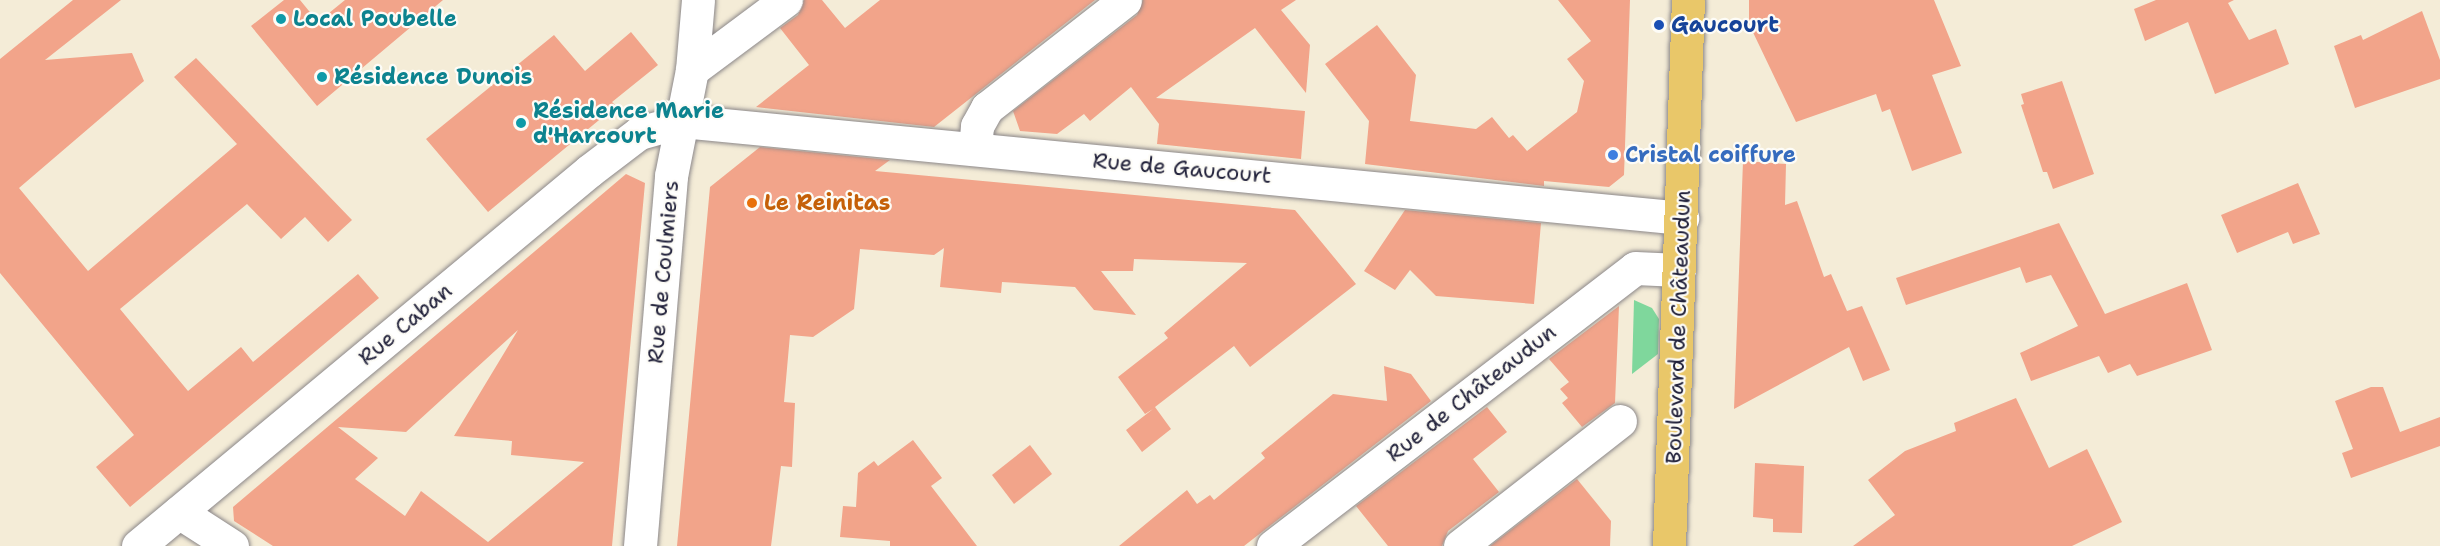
<!DOCTYPE html>
<meta charset="utf-8">
<style>
body{margin:0}
#map{position:relative;width:2440px;height:546px;overflow:hidden;background:#f4ecd7;font-family:"Shantell Sans",sans-serif}
div>[style]{position:absolute}
.green>*{inset:0;background:#7fd79c}
.building>*{inset:0;background:#f2a48a}
.roads{filter:drop-shadow(0 0 2px #8b8789) drop-shadow(0 0 2px #8b8789)}
.minor>*{height:33px;margin:-16.5px;padding:0 16.5px;transform-origin:16.5px;border-radius:16.5px;background:#fff}
.major>*{height:33px;margin:-16.5px;padding:0 16.5px;transform-origin:16.5px;border-radius:16.5px;background:#e9c769}
.dots>*{width:16px;height:16px;translate:-50% -50%;box-sizing:border-box;border:3px solid #fdfcf7;border-radius:50%}
span{translate:-50% -50%;white-space:nowrap;text-align:center;line-height:1.15;-webkit-text-stroke:4.5px #fdfcf7;paint-order:stroke}
.culture-label{font-size:22px;color:#0d838f;font-weight:700}
.left{translate:0 -50%;text-align:left}
.transit-label{font-size:22px;color:#164399;font-weight:700}
.shop-label{font-size:22px;color:#366cbe;font-weight:700}
.street-label{font-size:22px;color:#22223b}
.food-label{font-size:22px;color:#c56008;font-weight:700}
</style>
<div id="map">
<div class="green">
<i style="clip-path:polygon(1634px 300px,1652px 308px,1659px 319px,1658px 354px,1632px 374px)"></i>
</div>
<div class="building">
<i style="clip-path:polygon(73px 0,121px 0,45px 60px,132px 53px,144px 81px,19px 188px,88px 271px,237px 144px,174px 77px,196px 58px,352px 220px,328px 242px,305px 217px,281px 239px,247px 204px,120px 309px,188px 391px,241px 347px,253px 362px,358px 274px,379px 298px,130px 507px,96px 467px,134px 435px,0 273px,0 59px)"></i>
<i style="clip-path:polygon(284px 0,300px 0,318px 22px,345px 0,443px 0,317px 106px,251px 26px)"></i>
<i style="clip-path:polygon(804px 0,822px 0,845px 28px,880px 0,1095px 0,934px 127px,756px 107px,809px 65px,780px 28px,798px 15px)"></i>
<i style="clip-path:polygon(1143px 0,1296px 0,1281px 10px,1310px 45px,1306px 93px,1255px 28px,1156px 98px,1305px 111px,1301px 159px,1157px 144px,1159px 124px,1131px 87px,1090px 121px,1084px 114px,1057px 134px,1020px 131px,1013px 111px,1137px 15px)"></i>
<i style="clip-path:polygon(1558px 0,1630px 0,1624px 175px,1609px 187px,1544px 181px,1544px 186px,1365px 164px,1369px 121px,1325px 64px,1377px 25px,1416px 75px,1410px 121px,1476px 129px,1492px 117px,1509px 138px,1513px 135px,1527px 151px,1577px 112px,1584px 81px,1567px 59px,1591px 41px)"></i>
<i style="clip-path:polygon(1749px 0,1934px 0,1961px 66px,1932px 75px,1962px 153px,1912px 171px,1890px 109px,1882px 112px,1876px 94px,1796px 122px,1749px 24px)"></i>
<i style="clip-path:polygon(2156px 0,2234px 0,2228px 3px,2249px 40px,2276px 29px,2289px 64px,2215px 94px,2188px 22px,2145px 41px,2134px 9px)"></i>
<i style="clip-path:polygon(2422px 11px,2440px 60px,2440px 79px,2355px 108px,2334px 46px,2361px 35px,2363px 40px)"></i>
<i style="clip-path:polygon(631px 32px,658px 65px,612px 102px,616px 106px,488px 212px,426px 139px,554px 35px,585px 71px)"></i>
<i style="clip-path:polygon(2062px 81px,2094px 174px,2053px 189px,2047px 172px,2043px 172px,2021px 105px,2024px 104px,2021px 94px)"></i>
<i style="clip-path:polygon(760px 147px,890px 160px,875px 171px,1295px 210px,1356px 284px,1250px 367px,1234px 346px,1155px 407px,1171px 429px,1142px 452px,1126px 430px,1153px 409px,1145px 414px,1118px 377px,1168px 338px,1164px 333px,1247px 263px,1134px 259px,1133px 271px,1101px 271px,1136px 315px,1094px 310px,1075px 287px,1002px 282px,1001px 293px,940px 287px,944px 248px,934px 255px,860px 249px,854px 309px,813px 337px,790px 335px,784px 402px,795px 403px,792px 467px,781px 466px,771px 546px,677px 546px,710px 187px)"></i>
<i style="clip-path:polygon(1743px 161px,1786px 164px,1785px 205px,1797px 201px,1824px 277px,1831px 274px,1847px 311px,1862px 306px,1890px 370px,1863px 381px,1849px 347px,1734px 409px)"></i>
<i style="clip-path:polygon(evenodd,626px 174px,645px 183px,612px 546px,273px 546px,234px 521px,233px 507px,626px 174px,518px 330px,454px 436px,512px 441px,511px 455px,584px 462px,488px 542px,421px 491px,405px 516px,355px 479px,378px 458px,338px 427px,406px 432px,518px 330px)"></i>
<i style="clip-path:polygon(2298px 183px,2320px 234px,2293px 244px,2288px 232px,2237px 253px,2221px 215px)"></i>
<i style="clip-path:polygon(1405px 210px,1541px 223px,1534px 304px,1436px 296px,1410px 270px,1395px 290px,1364px 271px)"></i>
<i style="clip-path:polygon(2059px 223px,2105px 314px,2187px 283px,2212px 350px,2137px 376px,2130px 364px,2108px 373px,2099px 356px,2031px 381px,2020px 353px,2078px 326px,2051px 275px,2026px 283px,2020px 267px,1906px 305px,1896px 278px)"></i>
<i style="clip-path:polygon(1619px 306px,1615px 403px,1582px 427px,1562px 403px,1568px 398px,1560px 389px,1569px 382px,1549px 359px)"></i>
<i style="clip-path:polygon(1384px 366px,1411px 374px,1431px 401px,1244px 546px,1119px 546px,1187px 490px,1197px 504px,1210px 495px,1214px 500px,1265px 458px,1261px 453px,1333px 394px,1387px 401px)"></i>
<i style="clip-path:polygon(2371px 387px,2383px 387px,2400px 432px,2440px 417px,2440px 446px,2351px 478px,2342px 453px,2353px 449px,2335px 401px)"></i>
<i style="clip-path:polygon(2016px 398px,2049px 468px,2087px 449px,2122px 522px,2072px 546px,1853px 546px,1895px 515px,1868px 480px,1905px 451px,1956px 431px,1954px 423px)"></i>
<i style="clip-path:polygon(1487px 407px,1507px 432px,1473px 459px,1499px 492px,1448px 531px,1442px 546px,1388px 546px,1356px 506px)"></i>
<i style="clip-path:polygon(913px 440px,942px 478px,931px 486px,977px 546px,890px 546px,890px 541px,840px 537px,843px 506px,856px 507px,858px 473px,874px 461px,878px 466px)"></i>
<i style="clip-path:polygon(1030px 445px,1052px 474px,1014px 504px,992px 475px)"></i>
<i style="clip-path:polygon(1755px 463px,1804px 466px,1802px 533px,1773px 532px,1773px 519px,1753px 517px)"></i>
<i style="clip-path:polygon(1577px 479px,1611px 521px,1610px 546px,1490px 546px)"></i>
</div>
<div class="roads">
<div class="minor">
<i style="left:692px;top:70px;width:117px;rotate:-36.7deg"></i>
<i style="left:975px;top:149px;width:23px;rotate:-85deg"></i>
<i style="left:977px;top:126px;width:21px;rotate:-61deg"></i>
<i style="left:987px;top:108px;width:175px;rotate:-38deg"></i>
<i style="left:179px;top:512px;width:63px;rotate:32.7deg"></i>
<i style="left:138px;top:546px;width:587px;rotate:-39.74deg"></i>
<i style="left:589px;top:171px;width:63px;rotate:-37.2deg"></i>
<i style="left:639px;top:133px;width:45px;rotate:-15.6deg"></i>
<i style="left:682px;top:121px;width:1005px;rotate:5.54deg"></i>
<i style="left:640px;top:546px;width:371px;rotate:-85.2deg"></i>
<i style="left:671px;top:176px;width:108px;rotate:-78.8deg"></i>
<i style="left:692px;top:70px;width:70px;rotate:-85.1deg"></i>
<i style="left:1273px;top:546px;width:456px;rotate:-37.5deg"></i>
<i style="left:1635px;top:268px;width:44px;rotate:2.6deg"></i>
<i style="left:1460px;top:546px;width:203px;rotate:-38deg"></i>
</div>
<div class="major">
<i style="left:1669px;top:546px;width:546px;rotate:-88.01deg"></i>
</div>
</div>
<div class="dots">
<i style="left:281px;top:19px;background:#0f9aa8"></i>
<i style="left:1659px;top:25px;background:#1a4fb4"></i>
<i style="left:322px;top:77px;background:#0f9aa8"></i>
<i style="left:521px;top:123px;background:#0f9aa8"></i>
<i style="left:1613px;top:155px;background:#3f7fe0"></i>
<i style="left:752px;top:203px;background:#e8710a"></i>
</div>
<div class="culture-label">
<span class="left" style="left:293px;top:19px">Local Poubelle</span>
<span class="left" style="left:334px;top:77px">Résidence Dunois</span>
<span class="left" style="left:533px;top:123px">Résidence Marie<br>d'Harcourt</span>
</div>
<div class="transit-label">
<span class="left" style="left:1671px;top:25px">Gaucourt</span>
</div>
<div class="shop-label">
<span class="left" style="left:1625px;top:155px">Cristal coiffure</span>
</div>
<div class="street-label">
<span style="left:1182px;top:168px;rotate:5deg">Rue de Gaucourt</span>
<span style="left:663px;top:272px;rotate:-85deg">Rue de Coulmiers</span>
<span style="left:405px;top:324px;rotate:-40deg">Rue Caban</span>
<span style="left:1678px;top:327px;rotate:-88deg">Boulevard de Châteaudun</span>
<span style="left:1471px;top:393px;rotate:-38deg">Rue de Châteaudun</span>
</div>
<div class="food-label">
<span class="left" style="left:764px;top:203px">Le Reinitas</span>
</div>
</div>
